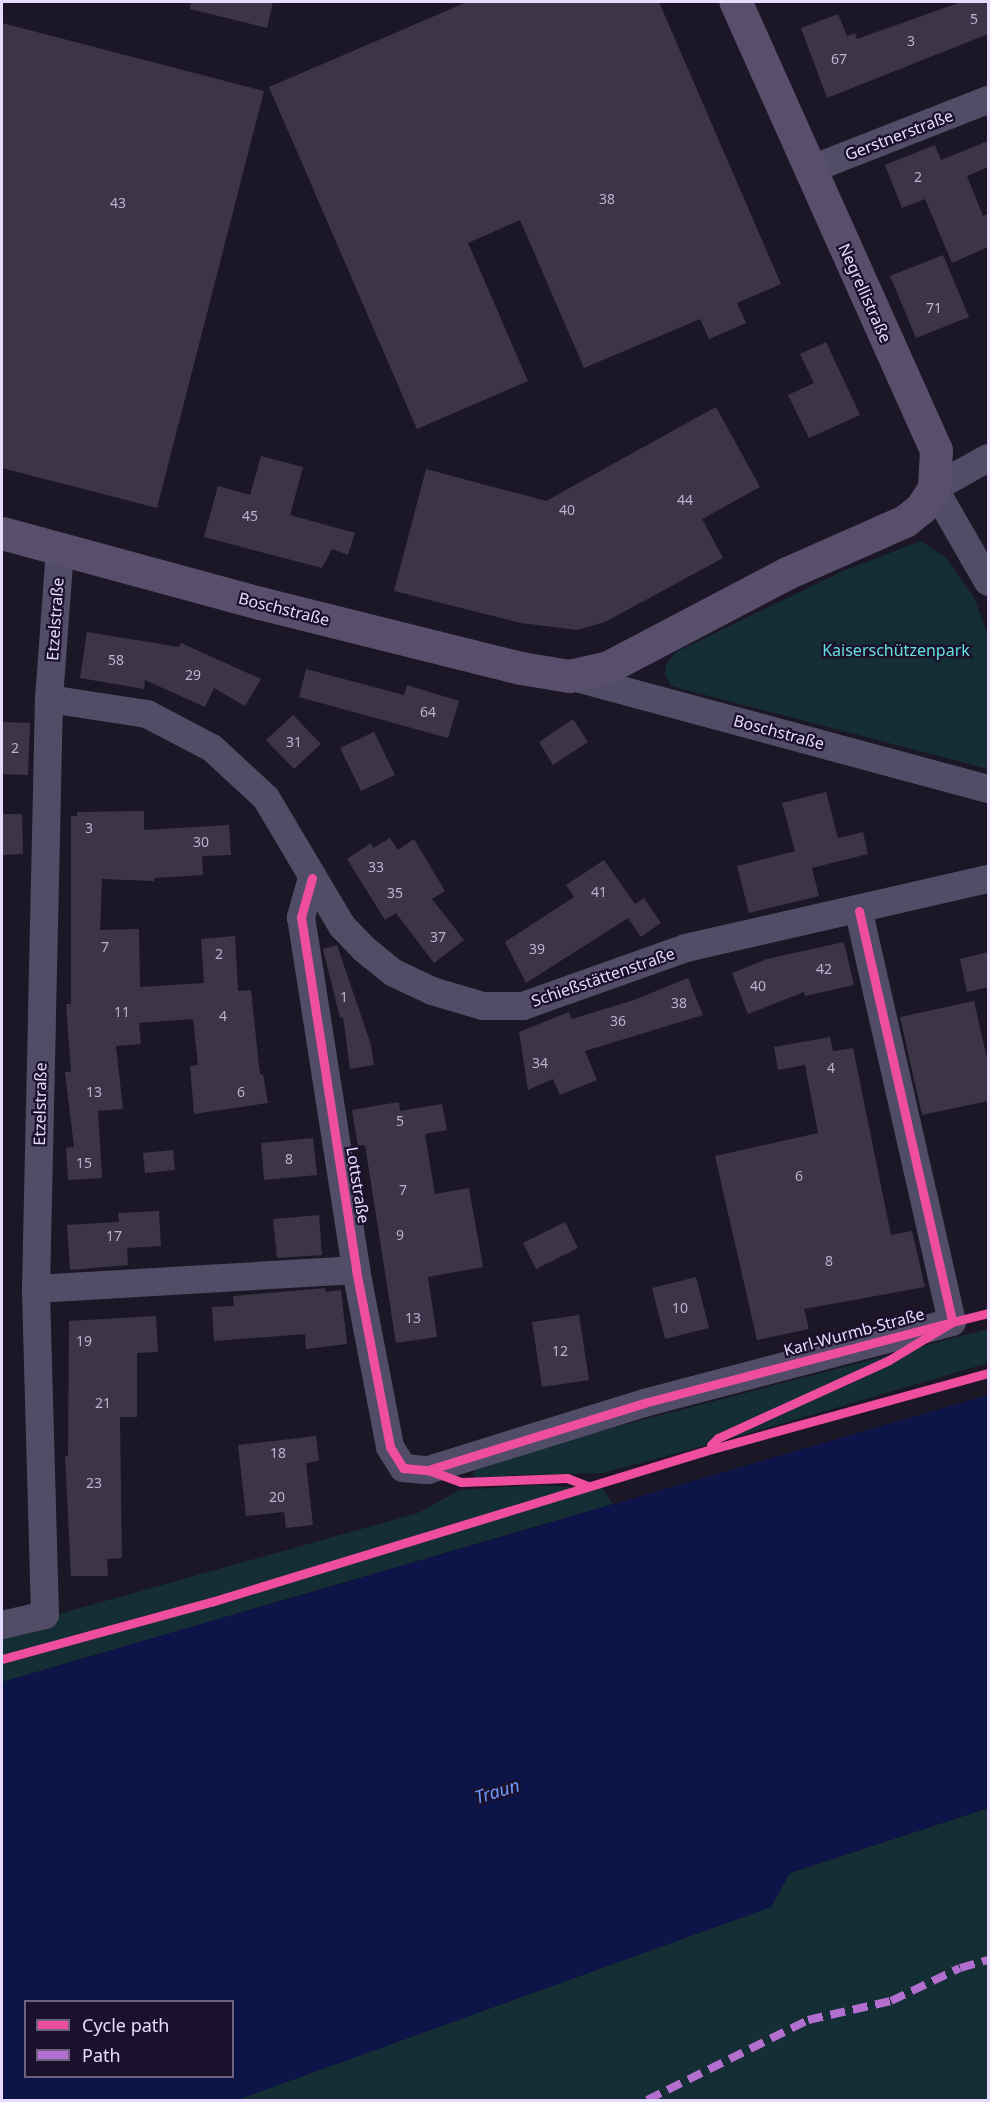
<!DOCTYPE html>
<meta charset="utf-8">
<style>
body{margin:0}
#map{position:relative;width:990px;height:2102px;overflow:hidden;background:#1c1726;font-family:"Noto Sans",sans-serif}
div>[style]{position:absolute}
.green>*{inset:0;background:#152d34}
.water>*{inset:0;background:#0c1448}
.building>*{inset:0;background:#3c3547}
.street>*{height:28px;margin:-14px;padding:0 14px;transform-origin:14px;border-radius:14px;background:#524d66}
.secondary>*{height:33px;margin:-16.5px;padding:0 16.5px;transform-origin:16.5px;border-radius:16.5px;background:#584f6c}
.quiet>*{height:8px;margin-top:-4px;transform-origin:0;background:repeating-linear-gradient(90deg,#b36fd0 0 15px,transparent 0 23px)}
.cycleway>*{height:9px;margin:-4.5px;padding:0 4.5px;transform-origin:4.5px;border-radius:4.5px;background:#ef4d9e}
span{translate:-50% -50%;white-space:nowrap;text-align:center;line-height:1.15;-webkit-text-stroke:4.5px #1b112c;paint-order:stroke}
.number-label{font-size:14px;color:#bcb2d1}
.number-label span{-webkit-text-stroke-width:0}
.street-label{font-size:16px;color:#e7dbff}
.park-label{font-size:16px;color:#64e2dd}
.water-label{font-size:18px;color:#699aff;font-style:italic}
.frame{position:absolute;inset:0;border:3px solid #e7dbff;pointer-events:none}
.legend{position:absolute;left:24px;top:2000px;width:210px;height:78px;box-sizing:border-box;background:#1b112c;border:2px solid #6d6280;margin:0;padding:8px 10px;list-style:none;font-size:18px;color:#e7dbff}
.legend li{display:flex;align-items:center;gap:12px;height:30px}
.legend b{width:30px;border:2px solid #6d6280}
</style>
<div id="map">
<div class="green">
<i style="clip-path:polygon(921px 541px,946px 558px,974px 597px,988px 636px,988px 769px,671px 686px,665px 674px,666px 664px,676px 652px,843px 571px)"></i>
<i style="clip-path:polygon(988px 1329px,988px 1363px,726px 1440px,603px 1473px,515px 1475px,483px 1480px,473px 1477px,475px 1464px)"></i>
<i style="clip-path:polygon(539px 1485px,603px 1489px,613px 1504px,2px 1682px,2px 1630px,418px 1513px,460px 1490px)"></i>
<i style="clip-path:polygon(988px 1808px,988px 2100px,236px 2100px,770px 1907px,790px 1873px)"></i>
</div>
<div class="water">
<i style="clip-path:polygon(evenodd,988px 1395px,988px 1808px,790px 1873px,771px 1907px,237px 2100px,2px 2100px,2px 1682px,988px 1395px,26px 2002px,232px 2002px,232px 2076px,26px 2076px,26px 2002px)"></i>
</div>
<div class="building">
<i style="clip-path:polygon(191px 2px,273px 2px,267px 28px,190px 9px)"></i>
<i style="clip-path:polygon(467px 2px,659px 2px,781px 284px,737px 303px,746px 323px,709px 339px,700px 319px,584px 368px,520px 220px,468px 243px,528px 381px,417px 429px,269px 87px)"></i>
<i style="clip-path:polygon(961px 2px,988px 2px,988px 34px,827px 98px,801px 28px,838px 14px,847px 36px,855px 33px,857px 39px)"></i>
<i style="clip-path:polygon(2px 23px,264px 91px,157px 508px,2px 468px)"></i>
<i style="clip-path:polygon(988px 141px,988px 167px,967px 176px,983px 216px,988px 214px,988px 247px,952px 263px,925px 199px,902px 208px,885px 165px,935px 145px,941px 160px)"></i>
<i style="clip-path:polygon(943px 255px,969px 317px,916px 338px,890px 276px)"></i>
<i style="clip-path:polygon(826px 342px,860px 415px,809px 438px,788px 395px,814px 383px,800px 354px)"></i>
<i style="clip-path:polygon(716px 407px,760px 487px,702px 519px,723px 558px,605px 622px,577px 630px,521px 623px,394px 591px,426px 469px,546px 501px)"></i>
<i style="clip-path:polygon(261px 456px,303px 467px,290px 515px,355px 533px,348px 555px,332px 549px,322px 568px,204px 537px,218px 486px,250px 495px)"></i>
<i style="clip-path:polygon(87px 632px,179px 647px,181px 643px,261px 679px,245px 706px,214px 688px,205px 707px,145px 680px,144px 689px,80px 678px)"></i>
<i style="clip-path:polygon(306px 669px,404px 695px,407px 685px,459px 701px,448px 738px,299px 697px)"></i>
<i style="clip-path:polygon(293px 715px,321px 744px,294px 769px,266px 740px)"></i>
<i style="clip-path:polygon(573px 719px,588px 742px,553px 765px,539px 742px)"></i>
<i style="clip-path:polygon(2px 722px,30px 723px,28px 775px,2px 774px)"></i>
<i style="clip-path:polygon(374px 732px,395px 775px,361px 791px,340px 748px)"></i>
<i style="clip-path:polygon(826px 792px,838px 838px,863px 832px,868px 854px,812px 868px,819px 896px,749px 913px,737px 866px,795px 851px,782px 803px)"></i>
<i style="clip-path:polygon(144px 811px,144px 830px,229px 825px,231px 855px,202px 856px,203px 875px,154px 878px,154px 881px,102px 879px,100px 930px,139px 929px,140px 987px,204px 983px,201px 939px,235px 936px,238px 991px,251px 990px,260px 1075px,263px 1074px,268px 1103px,194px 1114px,190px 1066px,198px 1065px,193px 1019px,139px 1023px,141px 1044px,116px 1046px,123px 1109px,98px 1111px,102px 1178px,68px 1180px,66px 1148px,74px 1147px,65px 1072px,71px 1072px,66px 1004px,71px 1004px,71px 816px,77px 816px,77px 812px)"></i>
<i style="clip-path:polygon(2px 814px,22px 814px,23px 854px,2px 855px)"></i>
<i style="clip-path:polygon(390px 838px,398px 850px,414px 839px,445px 891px,432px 899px,464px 940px,434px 963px,396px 913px,385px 920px,347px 859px,371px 843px,373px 848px)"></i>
<i style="clip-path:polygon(604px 860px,635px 904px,644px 898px,661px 923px,641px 937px,628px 918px,526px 983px,505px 942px,574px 897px,566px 885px)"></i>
<i style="clip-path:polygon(844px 942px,854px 985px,805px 996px,804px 992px,748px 1014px,732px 973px,767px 959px)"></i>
<i style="clip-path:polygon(337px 945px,371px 1045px,374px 1065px,350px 1069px,343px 1017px,340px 1018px,323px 949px)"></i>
<i style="clip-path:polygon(988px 952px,988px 987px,967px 992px,960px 959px)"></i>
<i style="clip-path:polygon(688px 978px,703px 1015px,585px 1051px,597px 1080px,560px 1095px,553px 1079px,528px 1090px,519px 1032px,569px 1012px,572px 1019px,634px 1000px)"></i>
<i style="clip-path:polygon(974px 1001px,988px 1063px,988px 1101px,922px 1115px,900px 1017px)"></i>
<i style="clip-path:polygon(830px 1037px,833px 1051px,853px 1048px,891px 1235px,912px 1231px,925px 1287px,804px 1309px,809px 1329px,757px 1340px,715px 1156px,818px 1133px,805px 1065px,778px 1070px,774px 1047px)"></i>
<i style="clip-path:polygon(399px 1102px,400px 1111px,442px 1104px,447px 1130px,425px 1134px,435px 1194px,469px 1188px,483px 1267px,428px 1277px,437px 1337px,396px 1343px,365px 1145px,358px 1146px,352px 1110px)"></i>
<i style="clip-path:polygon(313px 1138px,317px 1175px,264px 1180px,261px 1143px)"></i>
<i style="clip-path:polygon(173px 1150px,175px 1170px,145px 1173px,143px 1153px)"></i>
<i style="clip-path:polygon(159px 1211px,161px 1246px,127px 1248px,128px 1265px,70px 1270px,67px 1225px,119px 1222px,118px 1213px)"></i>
<i style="clip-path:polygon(319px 1215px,322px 1255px,277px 1258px,273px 1219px)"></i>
<i style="clip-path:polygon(565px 1222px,578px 1248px,536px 1269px,523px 1243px)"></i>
<i style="clip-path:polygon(696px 1277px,709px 1328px,665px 1339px,652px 1288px)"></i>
<i style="clip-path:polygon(325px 1288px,326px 1292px,341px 1290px,347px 1344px,306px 1349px,305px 1334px,214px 1341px,212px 1307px,234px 1306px,233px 1296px)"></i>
<i style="clip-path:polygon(579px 1315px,589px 1380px,542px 1387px,532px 1322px)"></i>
<i style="clip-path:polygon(156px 1316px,158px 1352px,137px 1353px,137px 1417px,120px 1417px,122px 1558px,107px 1559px,108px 1576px,71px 1576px,65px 1456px,68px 1456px,69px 1321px)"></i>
<i style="clip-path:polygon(316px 1436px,319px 1461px,306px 1463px,313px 1525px,286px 1528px,284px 1512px,246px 1516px,238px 1445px)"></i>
</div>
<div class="street">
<i style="left:809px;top:170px;width:192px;rotate:-21.4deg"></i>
<i style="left:988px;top:458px;width:62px;rotate:150.9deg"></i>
<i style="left:934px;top:488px;width:108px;rotate:60.1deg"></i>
<i style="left:569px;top:676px;width:434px;rotate:15.1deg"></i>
<i style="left:49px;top:699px;width:99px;rotate:8.7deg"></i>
<i style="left:147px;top:714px;width:73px;rotate:27.6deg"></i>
<i style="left:212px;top:748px;width:74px;rotate:42.8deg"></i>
<i style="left:266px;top:798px;width:149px;rotate:59.3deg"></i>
<i style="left:342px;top:926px;width:32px;rotate:46deg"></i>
<i style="left:364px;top:949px;width:38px;rotate:39deg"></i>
<i style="left:394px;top:973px;width:42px;rotate:25.3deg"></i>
<i style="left:432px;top:991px;width:53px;rotate:16.4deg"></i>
<i style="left:483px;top:1006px;width:40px"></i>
<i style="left:523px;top:1006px;width:173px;rotate:-19.6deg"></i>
<i style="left:686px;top:948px;width:310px;rotate:-12.9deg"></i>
<i style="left:312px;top:878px;width:41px;rotate:105.8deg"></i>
<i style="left:301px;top:917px;width:357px;rotate:81.1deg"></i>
<i style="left:356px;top:1270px;width:180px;rotate:79.1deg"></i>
<i style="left:390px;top:1447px;width:25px;rotate:58deg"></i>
<i style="left:403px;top:1468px;width:25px;rotate:5deg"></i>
<i style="left:428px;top:1470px;width:226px;rotate:-17.2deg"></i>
<i style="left:644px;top:1403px;width:318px;rotate:-14.7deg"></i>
<i style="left:952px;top:1322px;width:421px;rotate:-102.8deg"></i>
<i style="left:36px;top:1289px;width:321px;rotate:-3.4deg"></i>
<i style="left:2px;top:1625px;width:44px;rotate:-13.1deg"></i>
<i style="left:45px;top:1615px;width:326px;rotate:-91.6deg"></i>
<i style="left:36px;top:1289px;width:590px;rotate:-88.74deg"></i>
<i style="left:49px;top:699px;width:150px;rotate:-85.8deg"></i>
</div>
<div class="secondary">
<i style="left:2px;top:533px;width:267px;rotate:15.2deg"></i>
<i style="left:260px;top:603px;width:269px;rotate:14deg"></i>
<i style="left:521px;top:668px;width:49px;rotate:9.5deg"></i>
<i style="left:569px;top:676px;width:40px;rotate:-13deg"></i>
<i style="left:608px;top:667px;width:202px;rotate:-27.7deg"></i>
<i style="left:787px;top:573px;width:129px;rotate:-23.8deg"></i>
<i style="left:905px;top:521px;width:21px;rotate:-39deg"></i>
<i style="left:921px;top:508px;width:24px;rotate:-57deg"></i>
<i style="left:934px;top:488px;width:38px;rotate:-87deg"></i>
<i style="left:936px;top:450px;width:491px;rotate:-114.1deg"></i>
</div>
<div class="quiet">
<i style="left:647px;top:2100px;width:180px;rotate:-26.4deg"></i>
<i style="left:808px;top:2020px;width:85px;rotate:-12.9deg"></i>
<i style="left:891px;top:2001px;width:76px;rotate:-25.6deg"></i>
<i style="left:960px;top:1968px;width:29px;rotate:-16deg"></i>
</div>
<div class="cycleway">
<i style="left:312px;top:878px;width:41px;rotate:105.8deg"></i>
<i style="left:301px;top:917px;width:357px;rotate:81.1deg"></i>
<i style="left:356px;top:1270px;width:180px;rotate:79.1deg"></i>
<i style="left:390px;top:1447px;width:25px;rotate:58deg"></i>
<i style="left:403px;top:1468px;width:25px;rotate:5deg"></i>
<i style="left:428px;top:1470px;width:35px;rotate:20deg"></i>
<i style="left:461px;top:1482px;width:106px;rotate:-2.2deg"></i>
<i style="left:567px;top:1478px;width:22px;rotate:21deg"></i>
<i style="left:859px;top:911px;width:421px;rotate:77.2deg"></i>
<i style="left:711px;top:1445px;width:10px;rotate:-45deg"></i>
<i style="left:718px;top:1438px;width:188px;rotate:-24.5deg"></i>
<i style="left:889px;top:1360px;width:74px;rotate:-31.1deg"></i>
<i style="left:952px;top:1322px;width:37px;rotate:-14deg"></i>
<i style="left:428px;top:1470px;width:226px;rotate:-17.2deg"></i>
<i style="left:644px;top:1403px;width:318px;rotate:-14.7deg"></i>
<i style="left:2px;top:1659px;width:217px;rotate:-15.3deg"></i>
<i style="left:211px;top:1602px;width:517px;rotate:-17deg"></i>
<i style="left:705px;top:1451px;width:294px;rotate:-15.4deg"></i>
</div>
<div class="number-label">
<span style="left:974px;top:19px">5</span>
<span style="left:911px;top:41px">3</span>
<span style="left:839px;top:59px">67</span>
<span style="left:918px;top:177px">2</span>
<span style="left:607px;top:199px">38</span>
<span style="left:118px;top:203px">43</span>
<span style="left:934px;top:308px">71</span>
<span style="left:685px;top:500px">44</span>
<span style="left:567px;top:510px">40</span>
<span style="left:250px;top:516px">45</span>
<span style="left:116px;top:660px">58</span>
<span style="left:193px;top:675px">29</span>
<span style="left:428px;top:712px">64</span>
<span style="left:294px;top:742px">31</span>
<span style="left:15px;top:748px">2</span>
<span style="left:89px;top:828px">3</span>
<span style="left:201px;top:842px">30</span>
<span style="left:376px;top:867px">33</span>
<span style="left:599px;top:892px">41</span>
<span style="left:395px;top:893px">35</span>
<span style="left:438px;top:937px">37</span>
<span style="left:105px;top:947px">7</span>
<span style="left:537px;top:949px">39</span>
<span style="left:219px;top:954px">2</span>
<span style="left:824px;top:969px">42</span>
<span style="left:758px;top:986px">40</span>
<span style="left:344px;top:997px">1</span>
<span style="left:679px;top:1003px">38</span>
<span style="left:122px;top:1012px">11</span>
<span style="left:223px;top:1016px">4</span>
<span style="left:618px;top:1021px">36</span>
<span style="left:540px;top:1063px">34</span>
<span style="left:831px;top:1068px">4</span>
<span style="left:94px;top:1092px">13</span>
<span style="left:241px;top:1092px">6</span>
<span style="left:400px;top:1121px">5</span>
<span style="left:289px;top:1159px">8</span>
<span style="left:84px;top:1163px">15</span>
<span style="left:799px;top:1176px">6</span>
<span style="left:403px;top:1190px">7</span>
<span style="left:400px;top:1235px">9</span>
<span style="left:114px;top:1236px">17</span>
<span style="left:829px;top:1261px">8</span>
<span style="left:680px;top:1308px">10</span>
<span style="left:413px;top:1318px">13</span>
<span style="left:84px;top:1341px">19</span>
<span style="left:560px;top:1351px">12</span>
<span style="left:103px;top:1403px">21</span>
<span style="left:278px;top:1453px">18</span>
<span style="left:94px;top:1483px">23</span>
<span style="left:277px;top:1497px">20</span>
</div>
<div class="street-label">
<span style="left:899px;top:135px;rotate:-21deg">Gerstnerstraße</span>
<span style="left:865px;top:293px;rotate:66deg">Negrellistraße</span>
<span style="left:284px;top:609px;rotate:14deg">Boschstraße</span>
<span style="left:55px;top:619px;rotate:-86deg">Etzelstraße</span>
<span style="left:779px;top:732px;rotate:15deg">Boschstraße</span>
<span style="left:603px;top:977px;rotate:-19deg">Schießstättenstraße</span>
<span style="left:40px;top:1104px;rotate:-89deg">Etzelstraße</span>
<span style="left:358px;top:1185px;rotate:81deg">Lottstraße</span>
<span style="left:854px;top:1332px;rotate:-15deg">Karl-Wurmb-Straße</span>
</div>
<div class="park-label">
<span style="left:896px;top:650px">Kaiserschützenpark</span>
</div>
<div class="water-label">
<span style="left:497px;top:1791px;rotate:-17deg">Traun</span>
</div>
<div class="frame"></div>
<ul class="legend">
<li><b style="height:8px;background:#ef4d9e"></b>Cycle path</li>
<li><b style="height:8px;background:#b36fd0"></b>Path</li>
</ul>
</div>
